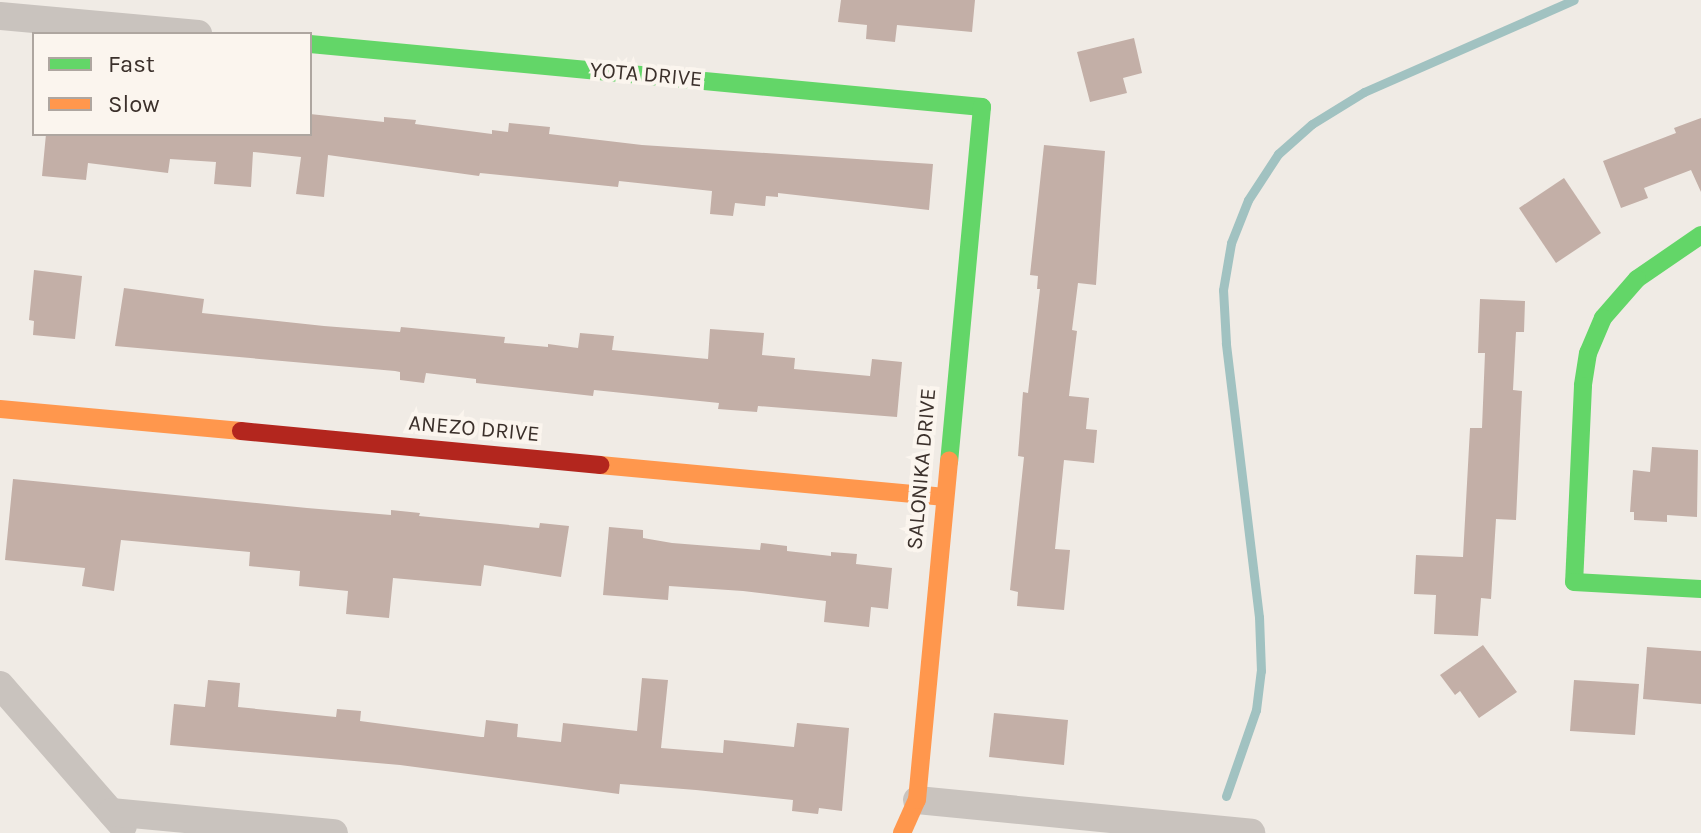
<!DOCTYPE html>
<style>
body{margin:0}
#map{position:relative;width:1701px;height:833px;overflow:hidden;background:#f0ebe5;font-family:Karla,sans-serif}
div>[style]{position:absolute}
.stream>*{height:9px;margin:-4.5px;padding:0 4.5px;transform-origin:4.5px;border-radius:4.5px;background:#a1c2c1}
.building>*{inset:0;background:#c3afa7}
.street>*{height:28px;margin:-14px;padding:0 14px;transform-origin:14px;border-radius:14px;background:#c9c3be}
.fast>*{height:18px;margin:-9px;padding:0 9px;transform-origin:9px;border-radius:9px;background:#63d668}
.slow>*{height:18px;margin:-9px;padding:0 9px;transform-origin:9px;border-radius:9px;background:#ff974d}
.jam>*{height:18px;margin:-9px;padding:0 9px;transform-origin:9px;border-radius:9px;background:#b3261e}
span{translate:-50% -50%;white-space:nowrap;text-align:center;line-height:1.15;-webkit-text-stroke:8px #fbf5ee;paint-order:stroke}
.street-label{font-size:22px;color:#3b302b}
.legend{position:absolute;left:32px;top:32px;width:280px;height:104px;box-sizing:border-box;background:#fbf5ee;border:2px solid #aea6a0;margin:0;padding:10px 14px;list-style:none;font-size:24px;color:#3b302b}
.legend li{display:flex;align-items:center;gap:16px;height:40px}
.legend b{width:40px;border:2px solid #aea6a0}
</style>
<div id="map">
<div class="stream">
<i style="left:1226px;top:796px;width:91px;rotate:-70.8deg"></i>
<i style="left:1256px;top:710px;width:39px;rotate:-83deg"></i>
<i style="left:1261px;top:671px;width:54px;rotate:-92.1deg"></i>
<i style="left:1259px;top:617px;width:276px;rotate:-96.9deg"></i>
<i style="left:1226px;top:343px;width:53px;rotate:-93.2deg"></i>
<i style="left:1223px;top:290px;width:48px;rotate:-80.3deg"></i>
<i style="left:1231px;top:243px;width:46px;rotate:-68.4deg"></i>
<i style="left:1248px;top:200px;width:55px;rotate:-56.9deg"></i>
<i style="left:1278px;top:154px;width:45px;rotate:-41.4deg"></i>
<i style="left:1312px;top:124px;width:61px;rotate:-31.6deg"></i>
<i style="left:1364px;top:92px;width:229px;rotate:-23.7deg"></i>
</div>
<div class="building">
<i style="clip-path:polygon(841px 0,975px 0,972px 32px,897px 25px,895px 42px,866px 39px,867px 25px,838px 22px)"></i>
<i style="clip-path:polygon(1134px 38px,1142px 73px,1123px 78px,1127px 93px,1090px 102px,1077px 52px)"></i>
<i style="clip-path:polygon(310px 114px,384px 122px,384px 117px,416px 120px,415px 124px,492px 134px,492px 130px,508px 132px,509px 123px,550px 127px,549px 134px,642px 145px,933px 164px,929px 210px,778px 193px,778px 197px,766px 196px,765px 206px,735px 203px,733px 216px,710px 214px,712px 191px,619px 181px,618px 187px,480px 173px,479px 176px,328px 155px,324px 197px,296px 194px,301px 157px,253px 152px,251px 187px,214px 184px,216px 162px,170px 159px,168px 173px,88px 163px,86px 180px,42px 176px,46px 134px,310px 134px)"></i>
<i style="clip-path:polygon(1701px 118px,1701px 192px,1691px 170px,1644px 188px,1648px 198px,1621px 208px,1603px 161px,1676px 133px,1674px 128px)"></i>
<i style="clip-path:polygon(1044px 145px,1105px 151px,1096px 285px,1078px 283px,1072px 330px,1077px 331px,1069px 396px,1089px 398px,1086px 429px,1097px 430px,1094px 463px,1064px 460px,1055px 549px,1070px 550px,1064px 610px,1017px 606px,1018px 592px,1010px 590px,1024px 457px,1018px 456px,1023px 392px,1028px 393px,1040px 289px,1037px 289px,1038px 276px,1030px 275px)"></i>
<i style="clip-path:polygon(1564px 178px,1601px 233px,1556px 263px,1519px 208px)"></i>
<i style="clip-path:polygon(34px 270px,82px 276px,75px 339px,33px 335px,34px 321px,29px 320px)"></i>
<i style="clip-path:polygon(124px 288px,204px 299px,202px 313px,324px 326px,400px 332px,401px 327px,505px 337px,504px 343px,548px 347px,548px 344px,578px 348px,580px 333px,614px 336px,612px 350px,708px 359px,710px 329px,764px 333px,762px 355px,795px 358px,794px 369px,870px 376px,872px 359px,902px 362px,897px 417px,758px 406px,757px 412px,718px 409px,719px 403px,594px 390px,593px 396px,476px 383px,476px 379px,426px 373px,424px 383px,400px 380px,400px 372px,395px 371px,115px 346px)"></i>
<i style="clip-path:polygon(1480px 299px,1525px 301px,1524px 332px,1516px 332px,1513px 390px,1522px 391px,1516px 520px,1496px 519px,1491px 599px,1481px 598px,1478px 636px,1434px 634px,1436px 595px,1414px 594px,1416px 555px,1463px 557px,1470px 428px,1482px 428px,1485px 353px,1478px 353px)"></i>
<i style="clip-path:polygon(1652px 447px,1698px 450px,1697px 517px,1667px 515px,1667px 522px,1634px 520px,1634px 512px,1630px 512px,1633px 470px,1650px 472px)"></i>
<i style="clip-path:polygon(13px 479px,307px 508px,391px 515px,391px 510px,420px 513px,419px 516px,539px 528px,540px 523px,569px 526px,561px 577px,484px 565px,481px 586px,393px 578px,389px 618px,346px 614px,348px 591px,299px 586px,300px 571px,249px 566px,250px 552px,121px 540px,114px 591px,82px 586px,85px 568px,5px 560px)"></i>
<i style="clip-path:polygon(609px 527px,643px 530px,643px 538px,672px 543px,760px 550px,761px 543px,787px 546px,787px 551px,831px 556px,831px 552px,857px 554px,856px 564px,892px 568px,888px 609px,871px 607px,869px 627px,824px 622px,826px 601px,743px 591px,669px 586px,668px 600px,603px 595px)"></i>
<i style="clip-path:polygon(1483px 645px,1517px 692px,1479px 718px,1460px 691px,1455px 695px,1440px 675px)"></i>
<i style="clip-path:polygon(1647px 647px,1701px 651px,1701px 704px,1643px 699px)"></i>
<i style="clip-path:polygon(642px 678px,668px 680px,661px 748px,723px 753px,724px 740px,794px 747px,797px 723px,849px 728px,842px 811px,819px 808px,818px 814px,792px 811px,793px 800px,696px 790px,620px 784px,619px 794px,400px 765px,170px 745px,174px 704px,205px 707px,208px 680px,240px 683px,238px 707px,336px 717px,337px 709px,361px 711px,360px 721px,481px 737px,484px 737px,486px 720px,518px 724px,517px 737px,561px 742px,563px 723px,637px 731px)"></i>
<i style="clip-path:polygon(1574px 680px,1639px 684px,1635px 735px,1570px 731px)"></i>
<i style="clip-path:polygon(994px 713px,1068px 720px,1064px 765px,989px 757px)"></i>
</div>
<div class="street">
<i style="left:0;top:16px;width:199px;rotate:5.2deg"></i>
<i style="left:0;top:685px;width:187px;rotate:48.9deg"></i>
<i style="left:917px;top:800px;width:336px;rotate:5.6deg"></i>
<i style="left:111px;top:812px;width:224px;rotate:5.4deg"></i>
</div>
<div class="fast">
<i style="left:310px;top:44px;width:675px;rotate:5.36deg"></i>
<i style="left:982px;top:107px;width:356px;rotate:95.3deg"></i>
<i style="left:1701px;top:235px;width:78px;rotate:145.5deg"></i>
<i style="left:1637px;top:279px;width:52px;rotate:131.1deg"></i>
<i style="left:1603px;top:318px;width:38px;rotate:113deg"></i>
<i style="left:1588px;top:353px;width:33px;rotate:99deg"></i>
<i style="left:1583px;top:386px;width:196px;rotate:92.6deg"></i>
<i style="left:1574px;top:582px;width:127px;rotate:3.2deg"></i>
</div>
<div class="slow">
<i style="left:0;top:409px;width:242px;rotate:5.2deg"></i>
<i style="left:600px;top:465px;width:344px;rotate:5.3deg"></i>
<i style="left:902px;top:833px;width:36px;rotate:-66deg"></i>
<i style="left:917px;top:800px;width:341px;rotate:-84.6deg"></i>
</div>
<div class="jam">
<i style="left:241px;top:431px;width:361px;rotate:5.4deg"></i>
</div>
<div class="street-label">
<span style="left:646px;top:75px;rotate:5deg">YOTA DRIVE</span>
<span style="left:474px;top:429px;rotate:5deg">ANEZO DRIVE</span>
<span style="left:922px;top:469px;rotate:-85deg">SALONIKA DRIVE</span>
</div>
<ul class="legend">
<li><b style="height:10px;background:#63d668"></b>Fast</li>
<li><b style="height:10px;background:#ff974d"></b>Slow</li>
</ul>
</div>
